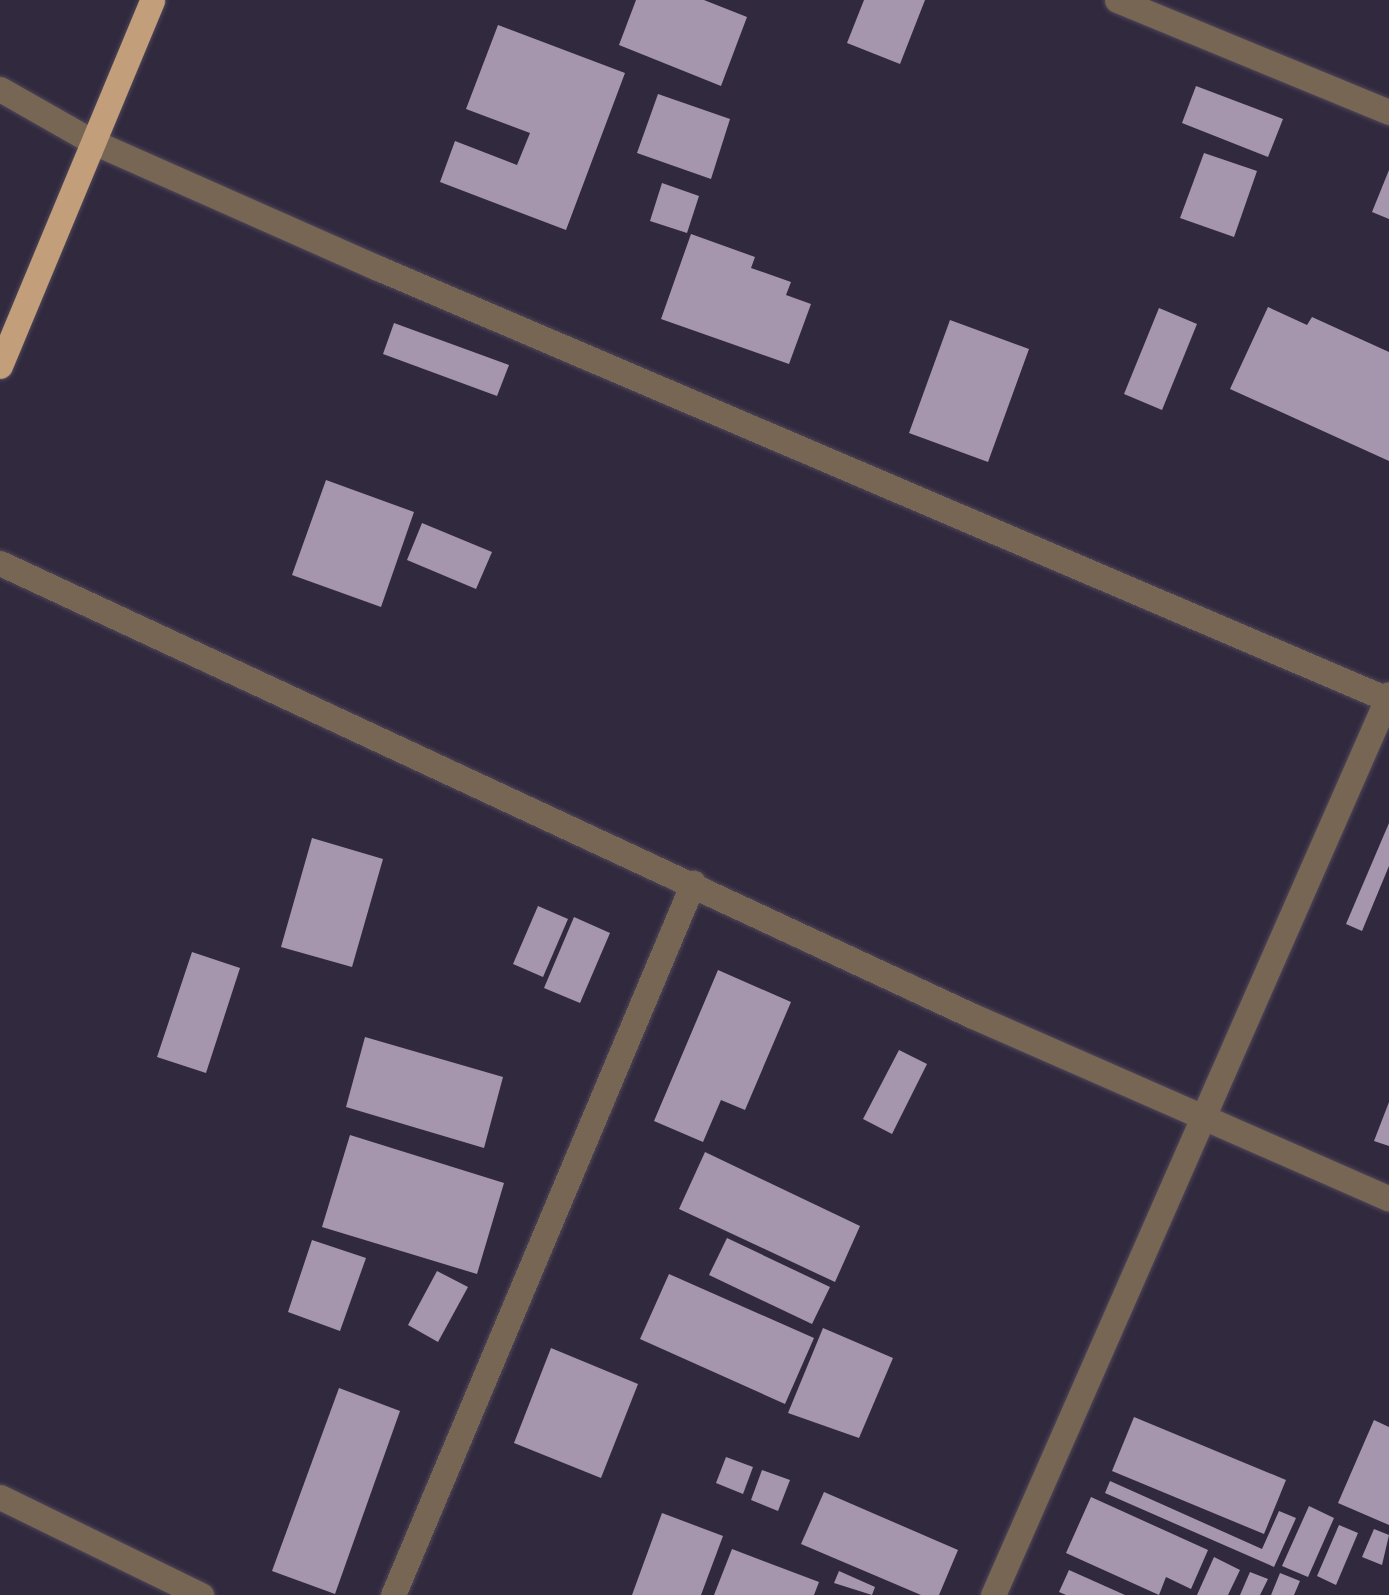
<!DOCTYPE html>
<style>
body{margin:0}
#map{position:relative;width:1389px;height:1595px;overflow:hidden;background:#31293d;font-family:"Golos Text",sans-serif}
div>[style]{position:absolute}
.building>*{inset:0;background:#a696ad}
.roads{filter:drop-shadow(0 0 2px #4e4659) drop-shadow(0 0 2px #4e4659)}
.minor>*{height:25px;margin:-12.5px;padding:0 12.5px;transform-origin:12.5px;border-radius:12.5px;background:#786655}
.major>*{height:25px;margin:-12.5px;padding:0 12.5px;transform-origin:12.5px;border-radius:12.5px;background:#c29e7b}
span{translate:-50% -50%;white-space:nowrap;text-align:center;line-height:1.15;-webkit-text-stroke:10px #31293d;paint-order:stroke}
</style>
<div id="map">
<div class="building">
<i style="clip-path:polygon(636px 0,704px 0,747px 17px,721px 86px,619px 45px)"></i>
<i style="clip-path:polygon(864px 0,925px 0,900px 64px,847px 43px)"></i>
<i style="clip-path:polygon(498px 25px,625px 73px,566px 230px,440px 182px,455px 141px,517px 165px,530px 133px,466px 109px)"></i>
<i style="clip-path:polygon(1196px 86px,1283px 119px,1268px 157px,1182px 123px)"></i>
<i style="clip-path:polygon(658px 94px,730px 119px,711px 179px,637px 153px)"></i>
<i style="clip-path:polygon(1204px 153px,1257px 171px,1234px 237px,1180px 218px)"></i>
<i style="clip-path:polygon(1389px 170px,1389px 219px,1372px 212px)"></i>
<i style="clip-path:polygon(662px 183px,699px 196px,687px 233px,650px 221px)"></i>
<i style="clip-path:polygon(691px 234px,755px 257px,751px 268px,791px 282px,786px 295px,811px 304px,789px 364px,661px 319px)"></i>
<i style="clip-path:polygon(1268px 307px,1307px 325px,1312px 317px,1389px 352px,1389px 461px,1230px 389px)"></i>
<i style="clip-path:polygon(1159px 308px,1197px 324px,1162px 410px,1124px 394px)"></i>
<i style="clip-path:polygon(950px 320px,1029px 349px,988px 462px,909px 433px)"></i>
<i style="clip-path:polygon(394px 323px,509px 365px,497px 396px,383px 354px)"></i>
<i style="clip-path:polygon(326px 480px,414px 512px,381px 607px,292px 575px)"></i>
<i style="clip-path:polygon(422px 523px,492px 552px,476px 589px,407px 560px)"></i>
<i style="clip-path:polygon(1389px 823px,1389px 866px,1362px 931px,1346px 924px)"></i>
<i style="clip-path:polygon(312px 838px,383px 859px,352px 967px,281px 947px)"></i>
<i style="clip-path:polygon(538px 906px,568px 919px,543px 977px,513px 964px)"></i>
<i style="clip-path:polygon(574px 917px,610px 933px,580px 1003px,544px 988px)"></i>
<i style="clip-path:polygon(192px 952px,240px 968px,206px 1073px,157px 1057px)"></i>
<i style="clip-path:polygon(718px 970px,791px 1002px,745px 1110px,721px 1100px,703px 1142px,654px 1121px)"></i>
<i style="clip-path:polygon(365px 1037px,503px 1077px,484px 1148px,346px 1107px)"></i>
<i style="clip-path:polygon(899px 1050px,927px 1064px,892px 1134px,863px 1119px)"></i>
<i style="clip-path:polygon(1389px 1102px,1389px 1146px,1374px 1141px)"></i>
<i style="clip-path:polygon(350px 1135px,504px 1183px,477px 1274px,322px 1227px)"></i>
<i style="clip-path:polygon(705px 1152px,860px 1226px,835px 1282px,679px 1209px)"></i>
<i style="clip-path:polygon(727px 1238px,830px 1287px,812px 1324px,709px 1275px)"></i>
<i style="clip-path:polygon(312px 1240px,366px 1258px,340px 1331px,288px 1312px)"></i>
<i style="clip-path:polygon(437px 1271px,468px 1287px,438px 1342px,408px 1325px)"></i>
<i style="clip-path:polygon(669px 1274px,814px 1338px,785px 1404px,640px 1339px)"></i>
<i style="clip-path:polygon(823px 1328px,893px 1358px,859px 1438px,788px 1413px)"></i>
<i style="clip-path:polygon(551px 1348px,638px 1384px,601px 1478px,514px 1443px)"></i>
<i style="clip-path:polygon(339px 1388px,400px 1411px,335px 1594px,272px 1571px)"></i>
<i style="clip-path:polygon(1134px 1417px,1286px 1480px,1264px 1534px,1112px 1471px)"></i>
<i style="clip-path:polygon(1374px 1420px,1389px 1427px,1389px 1525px,1338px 1503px)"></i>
<i style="clip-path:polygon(726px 1457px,753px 1467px,743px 1494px,716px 1483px)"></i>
<i style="clip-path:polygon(762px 1470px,790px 1480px,778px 1511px,751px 1500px)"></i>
<i style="clip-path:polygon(1110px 1481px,1262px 1549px,1279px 1511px,1296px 1518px,1274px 1567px,1105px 1493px)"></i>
<i style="clip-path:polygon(824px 1492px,958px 1550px,939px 1595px,921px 1595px,801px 1544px)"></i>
<i style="clip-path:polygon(1091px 1497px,1208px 1550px,1191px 1589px,1166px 1577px,1159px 1595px,1066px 1553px)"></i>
<i style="clip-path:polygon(1309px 1506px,1334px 1518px,1308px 1577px,1282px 1566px)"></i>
<i style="clip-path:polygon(662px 1513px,723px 1536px,701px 1595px,632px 1595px)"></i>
<i style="clip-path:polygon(1339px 1525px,1358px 1533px,1336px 1585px,1317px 1576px)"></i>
<i style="clip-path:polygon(1374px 1529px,1389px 1535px,1382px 1565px,1362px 1557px)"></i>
<i style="clip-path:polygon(732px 1549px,819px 1582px,814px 1595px,714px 1595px)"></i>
<i style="clip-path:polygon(1214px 1557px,1240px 1570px,1228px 1595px,1197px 1595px)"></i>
<i style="clip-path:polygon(1069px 1570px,1125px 1595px,1066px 1595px,1059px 1592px)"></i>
<i style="clip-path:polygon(839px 1571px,875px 1587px,872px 1595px,834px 1583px)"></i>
<i style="clip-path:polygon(1250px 1572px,1268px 1579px,1260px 1595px,1240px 1595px)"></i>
<i style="clip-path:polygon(1280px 1573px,1300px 1581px,1294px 1595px,1271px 1595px)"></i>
</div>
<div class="roads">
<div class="minor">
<i style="left:1117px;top:0;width:294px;rotate:22.4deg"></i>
<i style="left:0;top:89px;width:105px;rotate:29.7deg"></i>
<i style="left:91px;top:141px;width:314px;rotate:23.9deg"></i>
<i style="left:378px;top:268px;width:1097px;rotate:23.13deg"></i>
<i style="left:0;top:563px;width:1073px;rotate:24.97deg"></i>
<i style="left:973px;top:1016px;width:454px;rotate:23.7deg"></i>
<i style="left:0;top:1497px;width:224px;rotate:26deg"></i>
<i style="left:393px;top:1595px;width:773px;rotate:-67.15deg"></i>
<i style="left:993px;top:1595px;width:984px;rotate:-66.27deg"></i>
</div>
<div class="major">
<i style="left:0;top:366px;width:396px;rotate:-67.4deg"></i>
</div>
</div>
</div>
